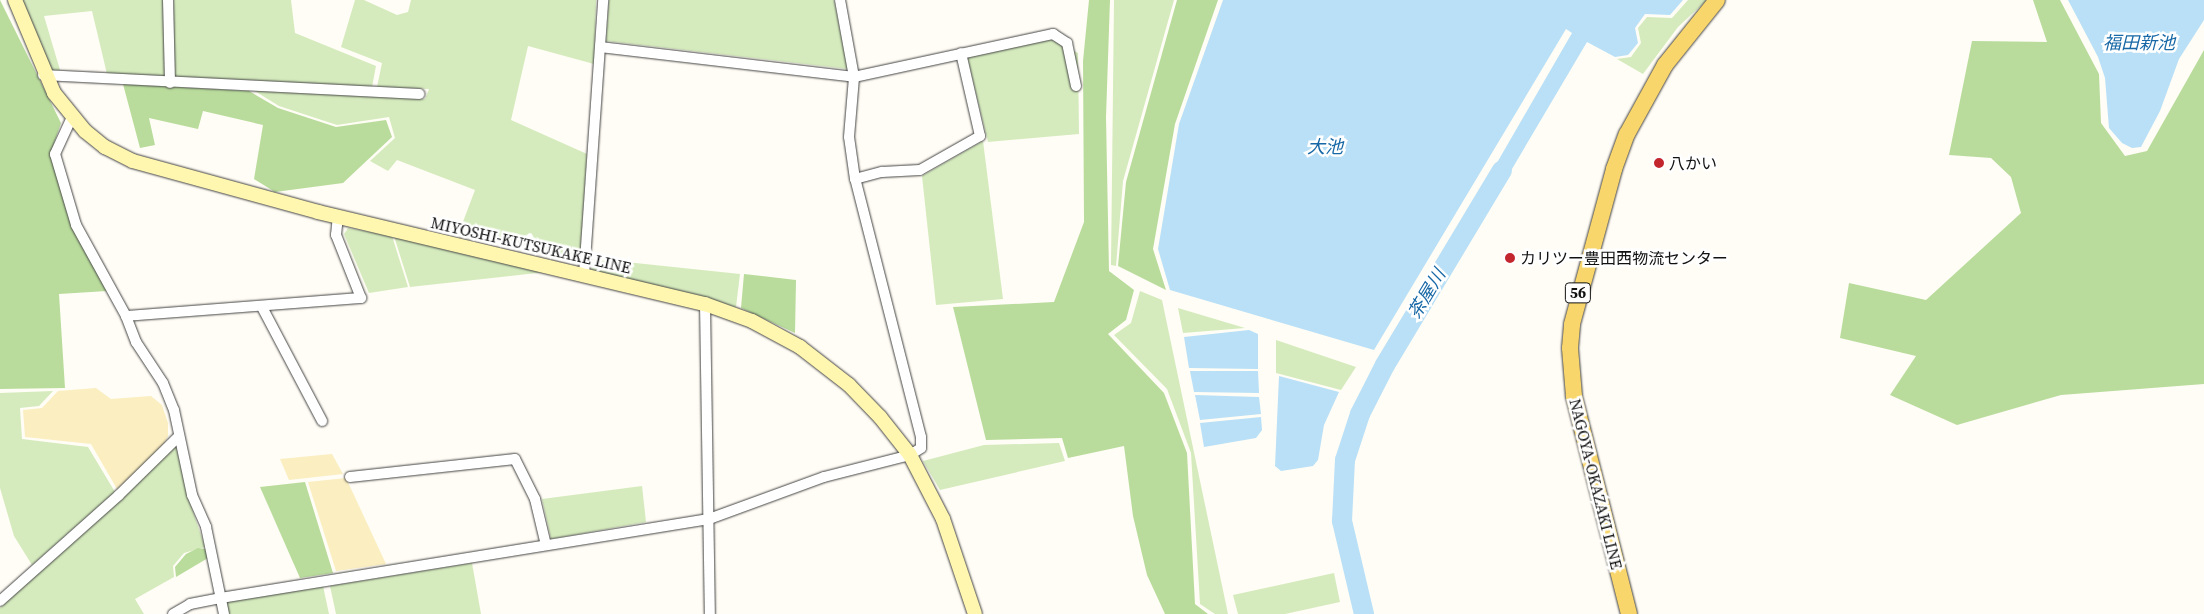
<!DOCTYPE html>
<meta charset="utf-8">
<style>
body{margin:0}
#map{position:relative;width:2204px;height:614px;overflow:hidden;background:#fffdf5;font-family:"Source Serif 4","Noto Sans JP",serif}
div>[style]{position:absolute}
.green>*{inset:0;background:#d5ebbd}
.forest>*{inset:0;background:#b9dc9c}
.sand>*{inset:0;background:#fbeec1}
.water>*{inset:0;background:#b9e0f7}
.river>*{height:20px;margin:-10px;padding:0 10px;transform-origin:10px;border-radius:10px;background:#b9e0f7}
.roads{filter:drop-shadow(0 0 1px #444) drop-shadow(0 0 1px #444)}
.minor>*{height:10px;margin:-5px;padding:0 5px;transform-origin:5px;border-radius:5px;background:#fff}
.secondary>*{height:14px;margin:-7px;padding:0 7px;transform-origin:7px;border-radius:7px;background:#fff6b0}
.primary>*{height:16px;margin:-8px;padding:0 8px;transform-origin:8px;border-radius:8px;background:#f9d66b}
.dots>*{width:14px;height:14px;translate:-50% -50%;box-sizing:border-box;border:2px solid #fff;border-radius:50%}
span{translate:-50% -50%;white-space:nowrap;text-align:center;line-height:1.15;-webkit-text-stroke:5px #fff;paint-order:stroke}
.shield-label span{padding:1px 4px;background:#fff;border:1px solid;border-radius:4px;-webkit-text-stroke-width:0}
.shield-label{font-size:15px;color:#111;font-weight:700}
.poi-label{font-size:16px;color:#111}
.left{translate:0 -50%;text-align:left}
.street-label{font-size:16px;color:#111}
.water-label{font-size:18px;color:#1768a6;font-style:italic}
</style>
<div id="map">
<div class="green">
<i style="clip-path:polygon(22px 0,164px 0,166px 78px,107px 74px,92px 11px,44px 16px,60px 70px,48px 70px)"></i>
<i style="clip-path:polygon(174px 0,291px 0,295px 33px,376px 66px,372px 87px,174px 77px)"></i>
<i style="clip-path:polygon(355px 0,364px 0,397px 15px,408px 12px,411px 0,596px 0,594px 64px,528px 46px,511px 120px,587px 154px,580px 260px,461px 227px,475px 190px,397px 160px,388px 171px,370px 161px,395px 138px,389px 117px,337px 125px,279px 106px,253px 90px,425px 99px,429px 89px,377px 87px,382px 63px,341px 47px)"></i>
<i style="clip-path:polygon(609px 0,834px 0,848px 69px,606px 41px)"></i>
<i style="clip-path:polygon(1114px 0,1174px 0,1123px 181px,1116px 266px,1111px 265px)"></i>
<i style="clip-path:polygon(1688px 0,1707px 0,1678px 27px,1643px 74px,1617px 59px,1631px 57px,1641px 43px,1638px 28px,1647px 17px,1672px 18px)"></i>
<i style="clip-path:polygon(1053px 39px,1078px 53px,1079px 134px,988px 142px,967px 56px)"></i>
<i style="clip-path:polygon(983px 141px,1003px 299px,936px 305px,922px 176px)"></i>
<i style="clip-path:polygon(348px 228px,392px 236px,408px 287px,369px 293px,344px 234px)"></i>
<i style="clip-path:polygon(394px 236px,546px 272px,410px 287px)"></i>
<i style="clip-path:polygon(607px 260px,740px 274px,736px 307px,592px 270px,591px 263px)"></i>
<i style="clip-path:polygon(1140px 291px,1162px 300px,1228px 614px,1215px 614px,1200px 604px,1191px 453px,1167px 389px,1114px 335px,1131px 323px)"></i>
<i style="clip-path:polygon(1178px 308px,1245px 328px,1183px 333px)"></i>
<i style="clip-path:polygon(1276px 340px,1356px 367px,1341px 390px,1276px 373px)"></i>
<i style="clip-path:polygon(53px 391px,39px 406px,20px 408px,22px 439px,88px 447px,115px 492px,32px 565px,14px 536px,0 488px,0 393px)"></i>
<i style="clip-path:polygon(1059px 443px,1065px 461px,940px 490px,923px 461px,984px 445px)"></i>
<i style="clip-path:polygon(176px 446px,188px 497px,205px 547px,184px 553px,173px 566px,174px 577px,135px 599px,144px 614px,0 614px,0 608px)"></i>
<i style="clip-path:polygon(642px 486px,646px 522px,551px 539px,542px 499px)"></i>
<i style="clip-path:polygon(472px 563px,481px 614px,336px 614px,330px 586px)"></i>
<i style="clip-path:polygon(1334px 573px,1340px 602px,1285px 614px,1238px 614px,1233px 595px)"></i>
<i style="clip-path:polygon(323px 586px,329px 614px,228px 614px,225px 601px)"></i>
</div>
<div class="forest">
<i style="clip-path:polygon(0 0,61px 123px,51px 152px,107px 291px,59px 294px,65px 388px,0 389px)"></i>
<i style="clip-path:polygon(1089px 0,1110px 0,1106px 117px,1109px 271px,1134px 290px,1126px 320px,1108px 334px,1164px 393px,1187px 453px,1195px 604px,1208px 614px,1165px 614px,1147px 575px,1133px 516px,1124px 446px,1068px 458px,1062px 438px,986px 440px,953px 307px,1054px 302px,1084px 222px,1083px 61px)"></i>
<i style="clip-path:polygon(1177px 0,1218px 0,1175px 124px,1153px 249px,1166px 290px,1118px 266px,1126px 182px)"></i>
<i style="clip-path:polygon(2033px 0,2060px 0,2099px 74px,2101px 123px,2125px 156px,2147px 151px,2204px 50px,2204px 384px,2061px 395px,1957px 425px,1890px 395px,1916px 356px,1840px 338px,1849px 283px,1926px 300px,2021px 213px,2011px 177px,1991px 158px,1949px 155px,1972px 41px,2047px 42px)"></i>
<i style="clip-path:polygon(123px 84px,249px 91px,278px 108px,336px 127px,386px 120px,392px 137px,343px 183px,275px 192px,254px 179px,263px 125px,203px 111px,198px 129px,149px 118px,155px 145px,140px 148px)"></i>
<i style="clip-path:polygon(744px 274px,796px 280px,795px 333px,741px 308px)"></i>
<i style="clip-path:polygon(305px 482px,333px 573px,300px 578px,260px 487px)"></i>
<i style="clip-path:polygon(198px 548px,206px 549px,208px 558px,176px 577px,175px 567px,186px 554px)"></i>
</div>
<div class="sand">
<i style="clip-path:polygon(96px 388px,111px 399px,151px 396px,162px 405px,168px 423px,168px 436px,162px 448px,117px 489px,91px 444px,25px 437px,23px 410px,42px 408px,58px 391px)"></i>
<i style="clip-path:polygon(332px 454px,343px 474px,289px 480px,280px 459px)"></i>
<i style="clip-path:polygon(346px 478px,386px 564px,336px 571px,308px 482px)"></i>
</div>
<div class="water">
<i style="clip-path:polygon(1223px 0,1683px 0,1670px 15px,1645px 14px,1635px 28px,1638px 43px,1628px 55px,1615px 57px,1587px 42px,1496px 196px,1483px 187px,1572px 33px,1566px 29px,1374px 350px,1170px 290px,1158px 249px,1179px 124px)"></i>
<i style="clip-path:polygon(2068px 0,2204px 0,2204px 20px,2179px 59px,2160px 111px,2141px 147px,2132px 148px,2122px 143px,2109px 128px,2105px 78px,2098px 57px)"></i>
<i style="clip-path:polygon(1249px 330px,1258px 334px,1258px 369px,1189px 368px,1184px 337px)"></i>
<i style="clip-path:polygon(1190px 371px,1258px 371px,1259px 393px,1194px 392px)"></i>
<i style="clip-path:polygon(1279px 376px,1339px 392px,1324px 425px,1318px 460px,1313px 466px,1281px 471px,1275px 466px)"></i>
<i style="clip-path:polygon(1195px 395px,1259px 397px,1261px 414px,1200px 420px)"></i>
<i style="clip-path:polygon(1261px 417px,1262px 430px,1256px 438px,1204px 447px,1200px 423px)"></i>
</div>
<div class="river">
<i style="left:1364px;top:614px;width:96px;rotate:-103.3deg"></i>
<i style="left:1342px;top:521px;width:61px;rotate:-87.2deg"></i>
<i style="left:1345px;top:460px;width:48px;rotate:-71.9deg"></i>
<i style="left:1360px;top:414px;width:55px;rotate:-63deg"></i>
<i style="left:1385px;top:365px;width:227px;rotate:-59deg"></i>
</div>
<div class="roads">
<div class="minor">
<i style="left:168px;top:0;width:83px;rotate:88.6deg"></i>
<i style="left:600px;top:47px;width:256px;rotate:6.7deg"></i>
<i style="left:854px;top:77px;width:204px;rotate:-12.2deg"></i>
<i style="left:1053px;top:34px;width:17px;rotate:33deg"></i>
<i style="left:1067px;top:43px;width:44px;rotate:78.2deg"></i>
<i style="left:43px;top:75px;width:377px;rotate:2.9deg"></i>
<i style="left:72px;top:117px;width:41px;rotate:114.7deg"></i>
<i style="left:55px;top:154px;width:74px;rotate:73.5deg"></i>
<i style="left:76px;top:225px;width:104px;rotate:61.2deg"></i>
<i style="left:126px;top:316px;width:28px;rotate:69deg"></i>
<i style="left:136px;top:342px;width:49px;rotate:56.6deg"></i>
<i style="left:163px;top:383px;width:29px;rotate:68deg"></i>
<i style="left:174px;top:410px;width:87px;rotate:78deg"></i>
<i style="left:192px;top:495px;width:35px;rotate:66deg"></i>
<i style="left:206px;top:527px;width:89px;rotate:78.3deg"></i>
<i style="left:855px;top:179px;width:28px;rotate:-15deg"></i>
<i style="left:882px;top:172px;width:38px;rotate:-3deg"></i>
<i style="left:920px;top:170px;width:69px;rotate:-29.5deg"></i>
<i style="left:980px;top:136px;width:85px;rotate:-102.9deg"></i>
<i style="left:584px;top:275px;width:276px;rotate:-86deg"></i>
<i style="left:705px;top:304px;width:310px;rotate:89.1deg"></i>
<i style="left:262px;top:307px;width:129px;rotate:62.2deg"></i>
<i style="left:126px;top:316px;width:236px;rotate:-4.4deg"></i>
<i style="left:361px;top:298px;width:68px;rotate:-111.6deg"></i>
<i style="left:336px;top:235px;width:18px;rotate:-84deg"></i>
<i style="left:350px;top:477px;width:166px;rotate:-6.2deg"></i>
<i style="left:515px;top:459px;width:45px;rotate:63.4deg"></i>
<i style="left:535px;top:499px;width:47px;rotate:76.6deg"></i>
<i style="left:0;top:601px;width:159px;rotate:-41.7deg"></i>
<i style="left:119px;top:495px;width:83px;rotate:-44.5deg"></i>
<i style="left:173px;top:614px;width:20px;rotate:-30deg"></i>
<i style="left:190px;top:604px;width:32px;rotate:-11deg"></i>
<i style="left:221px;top:598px;width:494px;rotate:-9.2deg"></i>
<i style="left:709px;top:519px;width:122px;rotate:-20.1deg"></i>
<i style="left:824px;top:477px;width:89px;rotate:-14.3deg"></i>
<i style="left:910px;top:455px;width:13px;rotate:-32deg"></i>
<i style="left:921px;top:448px;width:11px;rotate:-90deg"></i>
<i style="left:921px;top:437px;width:266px;rotate:-104.3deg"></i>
<i style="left:855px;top:179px;width:42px;rotate:-98.1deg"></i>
<i style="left:849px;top:137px;width:60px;rotate:-85.2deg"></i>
<i style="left:854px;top:77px;width:78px;rotate:-100.3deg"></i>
</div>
<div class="secondary">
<i style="left:15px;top:0;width:101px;rotate:67.2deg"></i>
<i style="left:54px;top:93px;width:49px;rotate:50.8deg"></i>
<i style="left:85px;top:131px;width:26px;rotate:39deg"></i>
<i style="left:105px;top:147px;width:31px;rotate:27deg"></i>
<i style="left:133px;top:161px;width:192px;rotate:15.4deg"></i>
<i style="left:318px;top:212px;width:398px;rotate:13.4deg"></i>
<i style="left:705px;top:304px;width:50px;rotate:19.9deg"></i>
<i style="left:752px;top:321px;width:55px;rotate:28.4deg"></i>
<i style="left:800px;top:347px;width:62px;rotate:37.8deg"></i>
<i style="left:849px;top:385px;width:45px;rotate:45.9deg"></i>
<i style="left:880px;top:417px;width:48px;rotate:51.7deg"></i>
<i style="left:910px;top:455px;width:72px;rotate:62.7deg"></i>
<i style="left:943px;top:519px;width:100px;rotate:71.4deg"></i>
</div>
<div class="primary">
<i style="left:1629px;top:614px;width:225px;rotate:-104.2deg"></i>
<i style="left:1574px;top:396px;width:48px;rotate:-94.8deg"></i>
<i style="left:1570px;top:348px;width:24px;rotate:-85deg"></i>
<i style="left:1572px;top:324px;width:161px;rotate:-74.8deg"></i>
<i style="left:1614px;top:169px;width:37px;rotate:-70deg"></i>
<i style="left:1627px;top:134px;width:79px;rotate:-61.2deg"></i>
<i style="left:1665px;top:65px;width:83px;rotate:-51.3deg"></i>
</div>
</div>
<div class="dots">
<i style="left:1659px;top:163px;background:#c4262e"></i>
<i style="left:1510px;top:258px;background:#c4262e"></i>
</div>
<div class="shield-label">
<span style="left:1578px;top:293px">56</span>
</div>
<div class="poi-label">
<span class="left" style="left:1669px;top:163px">八かい</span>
<span class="left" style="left:1520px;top:258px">カリツー豊田西物流センター</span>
</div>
<div class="street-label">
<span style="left:531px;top:245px;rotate:13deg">MIYOSHI-KUTSUKAKE LINE</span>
<span style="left:1596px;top:484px;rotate:76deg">NAGOYA-OKAZAKI LINE</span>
</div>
<div class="water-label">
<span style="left:2139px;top:43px">福田新池</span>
<span style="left:1325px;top:147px">大池</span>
<span style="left:1427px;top:294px;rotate:-59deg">茶屋川</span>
</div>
</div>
